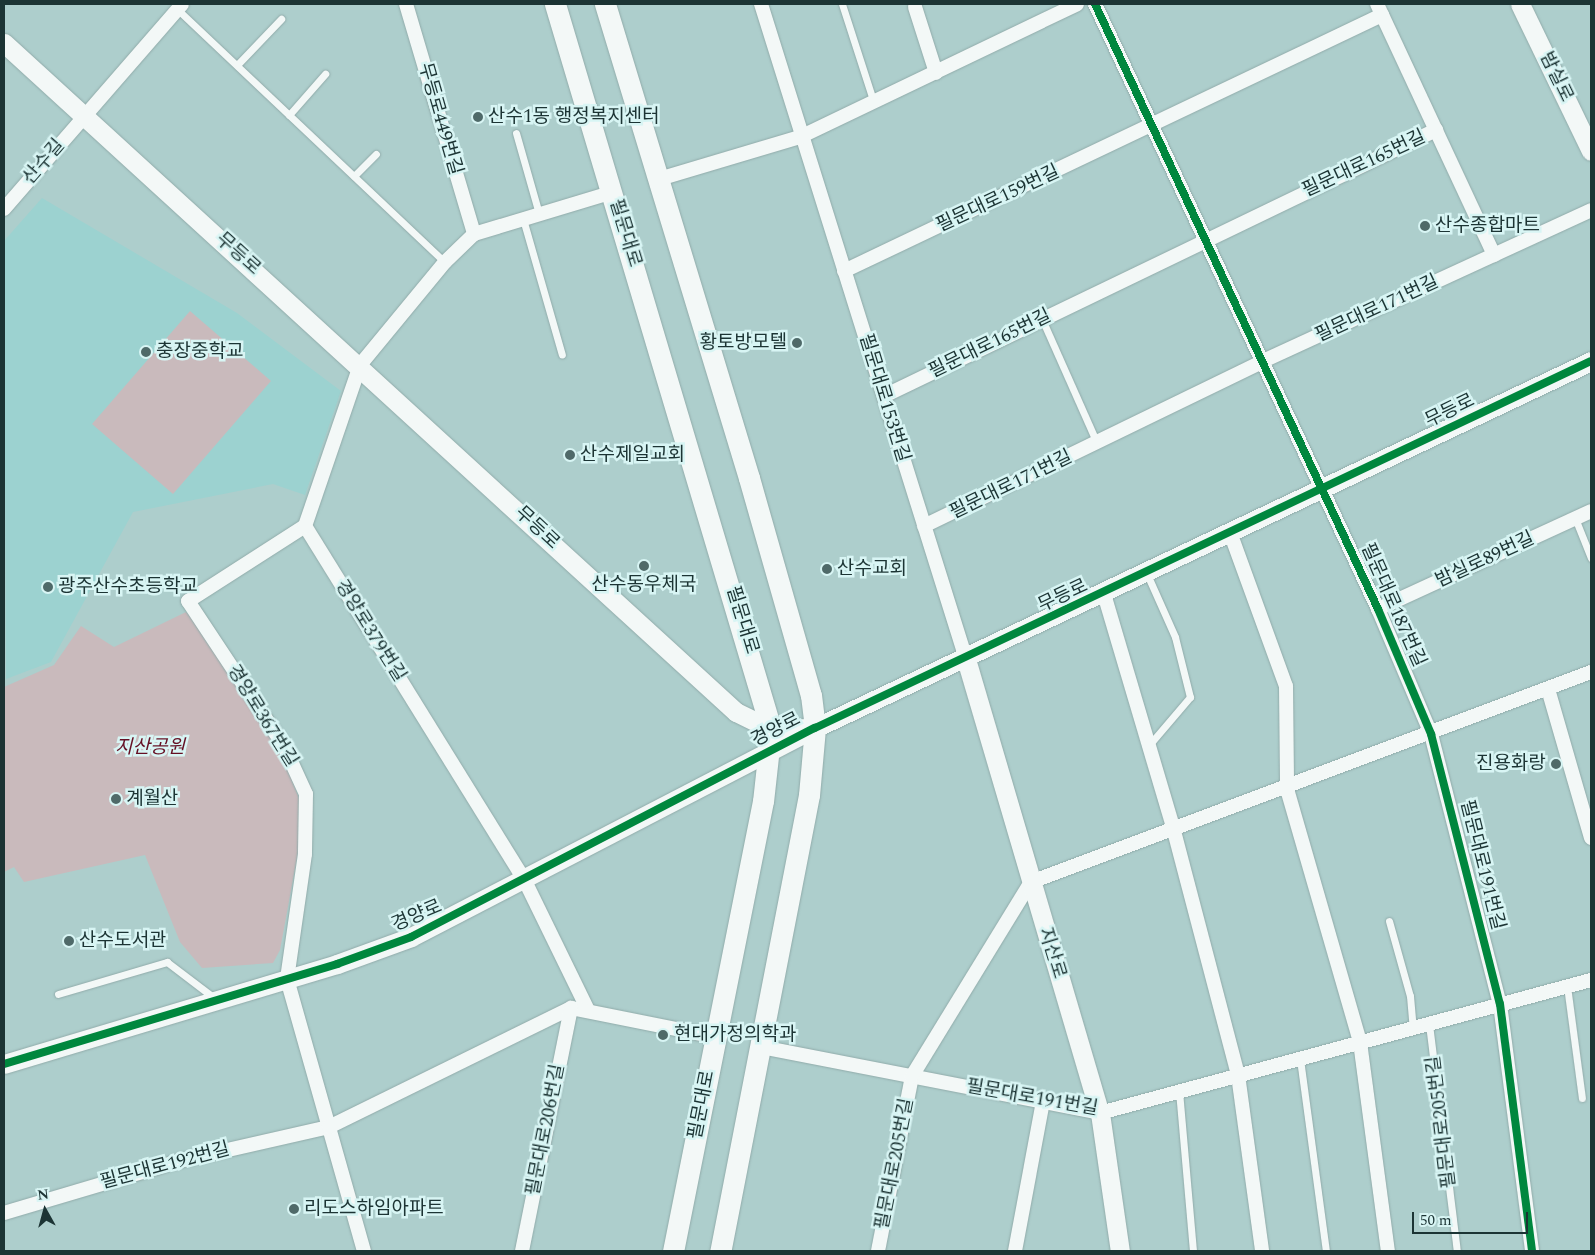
<!DOCTYPE html>
<meta charset="utf-8">
<style>
body{margin:0}
#map{position:relative;width:1595px;height:1255px;overflow:hidden;background:#adcecc;font-family:Spectral,"Noto Sans KR",serif}
div>[style]{position:absolute}
.built>*{inset:0;background:#9cd2d0}
.green>*{inset:0;background:#c9babc}
.roads{filter:drop-shadow(0 0 1px #91abaa) drop-shadow(0 0 1px #91abaa)}
.lane>*{height:7px;margin:-3.5px;padding:0 3.5px;transform-origin:3.5px;border-radius:3.5px;background:#f3f8f7}
.street>*{height:14px;margin:-7px;padding:0 7px;transform-origin:7px;border-radius:7px;background:#f3f8f7}
.secondary>*{height:19px;margin:-9.5px;padding:0 9.5px;transform-origin:9.5px;border-radius:9.5px;background:#f3f8f7}
.primary>*{height:21px;margin:-10.5px;padding:0 10.5px;transform-origin:10.5px;border-radius:10.5px;background:#f3f8f7}
.cycleway>*{height:8px;margin:-4px;padding:0 4px;transform-origin:4px;border-radius:4px;background:#00873e}
.dots>*{width:14px;height:14px;translate:-50% -50%;box-sizing:border-box;border:2px solid #d8f5f4;border-radius:50%}
span{translate:-50% -50%;white-space:nowrap;text-align:center;line-height:1.15;-webkit-text-stroke:5px #d8f5f4;paint-order:stroke}
.street-label{font-size:19px;color:#1c3434}
.poi-label{font-size:19px;color:#1c3434}
.left{translate:0 -50%;text-align:left}
.right{translate:-100% -50%;text-align:right}
.park-label{font-size:19px;color:#650f23;font-style:italic}
.frame{position:absolute;inset:0;border:5px solid #1c3434;pointer-events:none}
.north{position:absolute;left:20px;top:1185px;width:50px;height:50px;-webkit-text-stroke:4px #d8f5f4;paint-order:stroke;rotate:353deg;font-size:14px;font-weight:700;line-height:20px;text-align:center;color:#1c3434}
.north::after{content:'';display:block;margin:auto;width:18px;height:22px;background:#1c3434;clip-path:polygon(50% 0,100% 100%,50% 72%,0 100%)}
.scale{position:absolute;left:1412px;top:1212px;width:116px;height:22px;box-sizing:border-box;border:2px solid #1c3434;border-top:0;padding-left:6px;font-size:15px;line-height:18px;white-space:nowrap;color:#1c3434;-webkit-text-stroke:4px #d8f5f4;paint-order:stroke}
</style>
<div id="map">
<div class="built">
<i style="clip-path:polygon(42px 198px,237px 313px,341px 391px,305px 495px,273px 484px,133px 512px,51px 662px,6px 679px,4px 241px)"></i>
</div>
<div class="green">
<i style="clip-path:polygon(190px 311px,271px 381px,173px 494px,92px 424px)"></i>
<i style="clip-path:polygon(186px 612px,208px 637px,254px 708px,284px 760px,300px 801px,302px 831px,280px 950px,273px 963px,202px 968px,180px 942px,145px 855px,24px 882px,14px 867px,4px 872px,4px 687px,54px 665px,81px 626px,114px 647px)"></i>
</div>
<div class="roads">
<div class="lane">
<i style="left:842px;top:4px;width:104px;rotate:72.1deg"></i>
<i style="left:177px;top:9px;width:369px;rotate:43.4deg"></i>
<i style="left:237px;top:65px;width:64px;rotate:-46.3deg"></i>
<i style="left:289px;top:115px;width:55px;rotate:-48.7deg"></i>
<i style="left:516px;top:133px;width:84px;rotate:74.1deg"></i>
<i style="left:354px;top:176px;width:31px;rotate:-45deg"></i>
<i style="left:523px;top:219px;width:141px;rotate:74deg"></i>
<i style="left:1042px;top:319px;width:136px;rotate:66.1deg"></i>
<i style="left:1575px;top:518px;width:43px;rotate:68.2deg"></i>
<i style="left:1147px;top:574px;width:69px;rotate:66deg"></i>
<i style="left:1175px;top:637px;width:62px;rotate:76deg"></i>
<i style="left:1190px;top:697px;width:63px;rotate:130.5deg"></i>
<i style="left:1389px;top:921px;width:78px;rotate:74.4deg"></i>
<i style="left:1410px;top:996px;width:32px;rotate:85deg"></i>
<i style="left:1567px;top:986px;width:113px;rotate:82.4deg"></i>
<i style="left:58px;top:994px;width:114px;rotate:-16.4deg"></i>
<i style="left:167px;top:962px;width:58px;rotate:37.3deg"></i>
<i style="left:1429px;top:1024px;width:229px;rotate:83deg"></i>
<i style="left:1300px;top:1059px;width:194px;rotate:82.3deg"></i>
<i style="left:1179px;top:1091px;width:161px;rotate:85deg"></i>
</div>
<div class="street">
<i style="left:406px;top:4px;width:240px;rotate:73.5deg"></i>
<i style="left:761px;top:4px;width:686px;rotate:72.62deg"></i>
<i style="left:1095px;top:4px;width:668px;rotate:64.93deg"></i>
<i style="left:1378px;top:609px;width:136px;rotate:67deg"></i>
<i style="left:1431px;top:734px;width:279px;rotate:75.7deg"></i>
<i style="left:1500px;top:1004px;width:249px;rotate:82.6deg"></i>
<i style="left:1377px;top:4px;width:277px;rotate:65deg"></i>
<i style="left:915px;top:7px;width:69px;rotate:72.3deg"></i>
<i style="left:659px;top:179px;width:147px;rotate:-16.6deg"></i>
<i style="left:800px;top:137px;width:307px;rotate:-25.6deg"></i>
<i style="left:4px;top:209px;width:271px;rotate:-49deg"></i>
<i style="left:844px;top:271px;width:596px;rotate:-25.45deg"></i>
<i style="left:884px;top:396px;width:613px;rotate:-25.73deg"></i>
<i style="left:305px;top:526px;width:139px;rotate:147.3deg"></i>
<i style="left:188px;top:601px;width:174px;rotate:56.5deg"></i>
<i style="left:284px;top:746px;width:53px;rotate:65.4deg"></i>
<i style="left:306px;top:794px;width:60px;rotate:91deg"></i>
<i style="left:305px;top:854px;width:126px;rotate:98.2deg"></i>
<i style="left:287px;top:979px;width:283px;rotate:74.2deg"></i>
<i style="left:305px;top:526px;width:418px;rotate:58.2deg"></i>
<i style="left:525px;top:881px;width:141px;rotate:64deg"></i>
<i style="left:305px;top:526px;width:170px;rotate:-71.1deg"></i>
<i style="left:360px;top:365px;width:134px;rotate:-50.5deg"></i>
<i style="left:445px;top:262px;width:40px;rotate:-44deg"></i>
<i style="left:474px;top:234px;width:145px;rotate:-16.8deg"></i>
<i style="left:924px;top:526px;width:375px;rotate:-25.9deg"></i>
<i style="left:1261px;top:362px;width:363px;rotate:-24.7deg"></i>
<i style="left:1231px;top:535px;width:161px;rotate:70deg"></i>
<i style="left:1286px;top:686px;width:103px;rotate:89.4deg"></i>
<i style="left:1287px;top:789px;width:263px;rotate:73.9deg"></i>
<i style="left:1360px;top:1042px;width:211px;rotate:82.4deg"></i>
<i style="left:1104px;top:594px;width:247px;rotate:73.5deg"></i>
<i style="left:1174px;top:831px;width:252px;rotate:75.3deg"></i>
<i style="left:1238px;top:1075px;width:178px;rotate:82.2deg"></i>
<i style="left:1378px;top:609px;width:234px;rotate:-24.7deg"></i>
<i style="left:1548px;top:689px;width:155px;rotate:73.9deg"></i>
<i style="left:761px;top:1047px;width:345px;rotate:11deg"></i>
<i style="left:1100px;top:1113px;width:509px;rotate:-15.16deg"></i>
<i style="left:4px;top:1213px;width:183px;rotate:-16.5deg"></i>
<i style="left:179px;top:1161px;width:154px;rotate:-12.8deg"></i>
<i style="left:329px;top:1127px;width:270px;rotate:-26.2deg"></i>
<i style="left:571px;top:1008px;width:148px;rotate:11.3deg"></i>
<i style="left:522px;top:1251px;width:248px;rotate:-78.6deg"></i>
<i style="left:878px;top:1251px;width:178px;rotate:-79deg"></i>
<i style="left:912px;top:1076px;width:228px;rotate:-58.5deg"></i>
<i style="left:1031px;top:882px;width:598px;rotate:-20.56deg"></i>
<i style="left:1015px;top:1251px;width:152px;rotate:-79.4deg"></i>
</div>
<div class="secondary">
<i style="left:1520px;top:4px;width:163px;rotate:64.2deg"></i>
<i style="left:4px;top:43px;width:992px;rotate:42.43deg"></i>
<i style="left:736px;top:712px;width:39px;rotate:26deg"></i>
<i style="left:771px;top:729px;width:40px;rotate:-1.4deg"></i>
<i style="left:966px;top:659px;width:473px;rotate:73.6deg"></i>
<i style="left:1100px;top:1113px;width:139px;rotate:81.8deg"></i>
<i style="left:4px;top:1064px;width:348px;rotate:-16.7deg"></i>
<i style="left:337px;top:964px;width:79px;rotate:-20deg"></i>
<i style="left:411px;top:937px;width:455px;rotate:-27.4deg"></i>
<i style="left:815px;top:728px;width:858px;rotate:-25.31deg"></i>
</div>
<div class="primary">
<i style="left:555px;top:4px;width:756px;rotate:73.41deg"></i>
<i style="left:771px;top:729px;width:72px;rotate:96.3deg"></i>
<i style="left:763px;top:801px;width:459px;rotate:101.3deg"></i>
<i style="left:605px;top:4px;width:495px;rotate:73.1deg"></i>
<i style="left:749px;top:478px;width:226px;rotate:74.1deg"></i>
<i style="left:811px;top:695px;width:33px;rotate:83deg"></i>
<i style="left:815px;top:728px;width:67px;rotate:95.1deg"></i>
<i style="left:809px;top:795px;width:465px;rotate:101deg"></i>
</div>
</div>
<div class="cycleway">
<i style="left:1095px;top:4px;width:668px;rotate:64.93deg"></i>
<i style="left:1378px;top:609px;width:136px;rotate:67deg"></i>
<i style="left:1431px;top:734px;width:279px;rotate:75.7deg"></i>
<i style="left:1500px;top:1004px;width:249px;rotate:82.6deg"></i>
<i style="left:4px;top:1064px;width:348px;rotate:-16.7deg"></i>
<i style="left:337px;top:964px;width:79px;rotate:-20deg"></i>
<i style="left:411px;top:937px;width:455px;rotate:-27.4deg"></i>
<i style="left:815px;top:728px;width:858px;rotate:-25.31deg"></i>
</div>
<div class="dots">
<i style="left:478px;top:117px;background:#4f6a69"></i>
<i style="left:1425px;top:226px;background:#4f6a69"></i>
<i style="left:797px;top:343px;background:#4f6a69"></i>
<i style="left:146px;top:352px;background:#4f6a69"></i>
<i style="left:570px;top:455px;background:#4f6a69"></i>
<i style="left:644px;top:566px;background:#4f6a69"></i>
<i style="left:827px;top:569px;background:#4f6a69"></i>
<i style="left:48px;top:587px;background:#4f6a69"></i>
<i style="left:1556px;top:764px;background:#4f6a69"></i>
<i style="left:116px;top:799px;background:#4f6a69"></i>
<i style="left:69px;top:941px;background:#4f6a69"></i>
<i style="left:663px;top:1035px;background:#4f6a69"></i>
<i style="left:294px;top:1209px;background:#4f6a69"></i>
</div>
<div class="street-label">
<span style="left:1556px;top:77px;rotate:64deg">밤실로</span>
<span style="left:440px;top:119px;rotate:74deg">무등로449번길</span>
<span style="left:44px;top:162px;rotate:-49deg">산수길</span>
<span style="left:1364px;top:164px;rotate:-25deg">필문대로165번길</span>
<span style="left:998px;top:199px;rotate:-25deg">필문대로159번길</span>
<span style="left:625px;top:233px;rotate:73deg">필문대로</span>
<span style="left:238px;top:254px;rotate:42deg">무등로</span>
<span style="left:1377px;top:309px;rotate:-25deg">필문대로171번길</span>
<span style="left:990px;top:344px;rotate:-26deg">필문대로165번길</span>
<span style="left:884px;top:398px;rotate:73deg">필문대로153번길</span>
<span style="left:1450px;top:411px;rotate:-26deg">무등로</span>
<span style="left:1011px;top:485px;rotate:-26deg">필문대로171번길</span>
<span style="left:537px;top:528px;rotate:43deg">무등로</span>
<span style="left:1485px;top:560px;rotate:-25deg">밤실로89번길</span>
<span style="left:1063px;top:596px;rotate:-25deg">무등로</span>
<span style="left:1393px;top:605px;rotate:66deg">필문대로187번길</span>
<span style="left:742px;top:620px;rotate:73deg">필문대로</span>
<span style="left:370px;top:631px;rotate:58deg">경양로379번길</span>
<span style="left:262px;top:716px;rotate:58deg">경양로367번길</span>
<span style="left:776px;top:730px;rotate:-27deg">경양로</span>
<span style="left:1482px;top:865px;rotate:76deg">필문대로191번길</span>
<span style="left:417px;top:916px;rotate:-23deg">경양로</span>
<span style="left:1052px;top:953px;rotate:73deg">지산로</span>
<span style="left:1032px;top:1098px;rotate:10deg">필문대로191번길</span>
<span style="left:702px;top:1105px;rotate:-79deg">필문대로</span>
<span style="left:1442px;top:1122px;rotate:-97deg">필문대로205번길</span>
<span style="left:546px;top:1130px;rotate:-79deg">필문대로206번길</span>
<span style="left:895px;top:1164px;rotate:-79deg">필문대로205번길</span>
<span style="left:165px;top:1166px;rotate:-15deg">필문대로192번길</span>
</div>
<div class="poi-label">
<span class="left" style="left:488px;top:117px">산수1동 행정복지센터</span>
<span class="left" style="left:1435px;top:226px">산수종합마트</span>
<span class="right" style="left:787px;top:343px">황토방모텔</span>
<span class="left" style="left:156px;top:352px">충장중학교</span>
<span class="left" style="left:580px;top:455px">산수제일교회</span>
<span class="left" style="left:837px;top:569px">산수교회</span>
<span style="left:644px;top:585px">산수동우체국</span>
<span class="left" style="left:58px;top:587px">광주산수초등학교</span>
<span class="right" style="left:1546px;top:764px">진용화랑</span>
<span class="left" style="left:126px;top:799px">계월산</span>
<span class="left" style="left:79px;top:941px">산수도서관</span>
<span class="left" style="left:674px;top:1035px">현대가정의학과</span>
<span class="left" style="left:304px;top:1209px">리도스하임아파트</span>
</div>
<div class="park-label">
<span style="left:150px;top:748px">지산공원</span>
</div>
<div class="frame"></div>
<div class="north">N</div>
<div class="scale">50 m</div>
</div>
